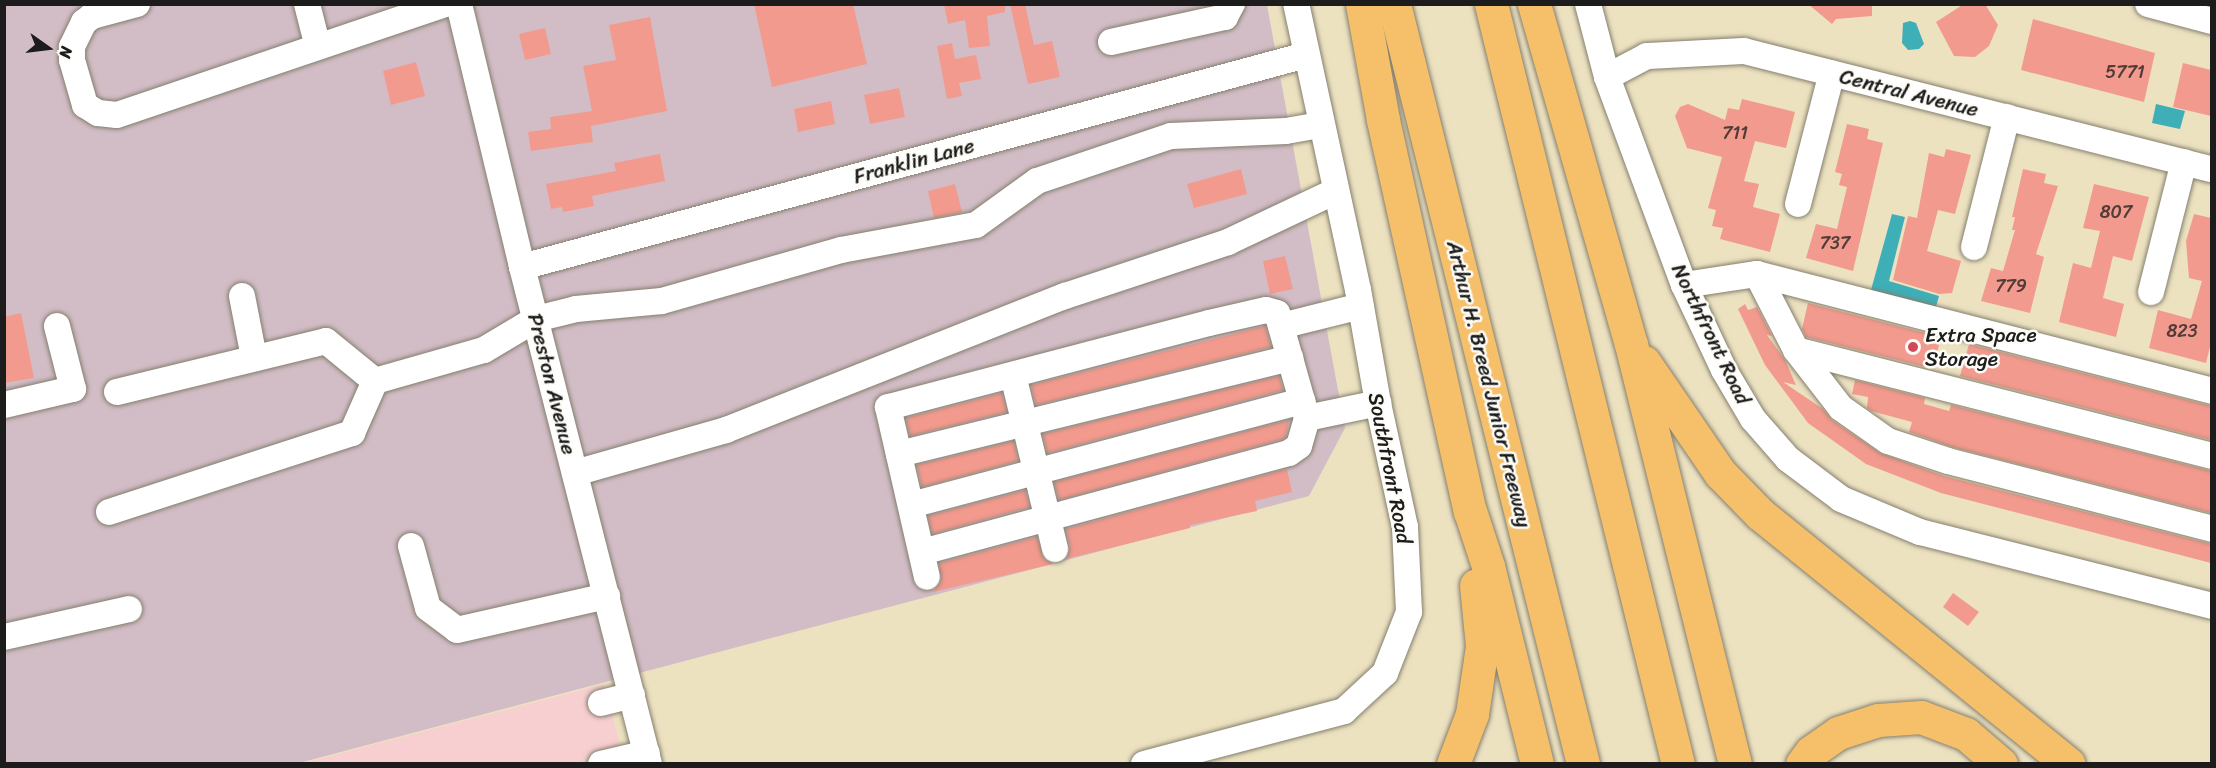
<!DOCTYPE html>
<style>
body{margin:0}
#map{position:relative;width:2216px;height:768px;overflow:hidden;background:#ece2c0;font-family:Sriracha,sans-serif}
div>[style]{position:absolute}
.built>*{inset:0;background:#f7cfd1}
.industrial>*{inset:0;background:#d2bdc6}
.water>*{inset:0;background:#3eafb7}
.building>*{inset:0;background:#f39a8e}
.roads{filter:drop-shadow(0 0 2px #847f6e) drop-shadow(0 0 2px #847f6e)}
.minor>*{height:26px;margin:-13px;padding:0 13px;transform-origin:13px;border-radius:13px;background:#fff}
.highway>*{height:33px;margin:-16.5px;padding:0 16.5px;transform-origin:16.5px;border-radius:16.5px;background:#f6c06b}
.dots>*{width:16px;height:16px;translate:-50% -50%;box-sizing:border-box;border:3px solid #fdfcf7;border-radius:50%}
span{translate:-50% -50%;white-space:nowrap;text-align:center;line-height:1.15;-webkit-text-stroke:5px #fdfcf7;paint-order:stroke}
.number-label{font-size:18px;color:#523c38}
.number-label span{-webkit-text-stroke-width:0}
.street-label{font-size:21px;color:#1c1c1c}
.poi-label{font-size:21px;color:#1c1c1c}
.left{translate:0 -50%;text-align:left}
.frame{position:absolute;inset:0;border:6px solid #1c1c1c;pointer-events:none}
.north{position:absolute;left:18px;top:18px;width:60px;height:60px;-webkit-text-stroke:4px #fdfcf7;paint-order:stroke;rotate:104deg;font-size:16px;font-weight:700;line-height:24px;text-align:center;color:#1c1c1c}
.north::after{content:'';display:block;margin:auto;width:21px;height:27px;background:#1c1c1c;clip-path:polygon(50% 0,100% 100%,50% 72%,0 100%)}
</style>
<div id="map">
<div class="built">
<i style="clip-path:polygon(604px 684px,625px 763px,299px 764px)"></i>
</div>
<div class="industrial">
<i style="clip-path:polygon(4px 5px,1267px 5px,1345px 428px,1309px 496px,299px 763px,5px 763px)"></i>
</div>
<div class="water">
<i style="clip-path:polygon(1910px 21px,1916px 23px,1924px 44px,1919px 49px,1908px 50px,1902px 43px,1903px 23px)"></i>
<i style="clip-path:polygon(2156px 104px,2185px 111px,2180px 129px,2152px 123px)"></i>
<i style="clip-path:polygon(1892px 214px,1905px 217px,1889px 281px,1939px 296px,1936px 307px,1871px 290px)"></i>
</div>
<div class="building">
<i style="clip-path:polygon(754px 4px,853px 4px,867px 64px,772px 87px)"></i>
<i style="clip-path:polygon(944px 4px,1005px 4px,1005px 12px,987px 16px,990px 46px,969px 48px,965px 20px,948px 24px)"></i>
<i style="clip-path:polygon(1010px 4px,1025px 4px,1034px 45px,1052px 41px,1060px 77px,1028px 84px)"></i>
<i style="clip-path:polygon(1808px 4px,1872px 4px,1872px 16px,1836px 19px,1832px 24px)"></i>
<i style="clip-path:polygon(1964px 4px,1985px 4px,1998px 25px,1989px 46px,1975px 57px,1954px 56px,1936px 22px)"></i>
<i style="clip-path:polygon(650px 17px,667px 111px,591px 126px,593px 142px,531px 151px,528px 132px,551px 129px,550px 117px,592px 111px,583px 66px,616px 60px,609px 25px)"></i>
<i style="clip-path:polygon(2033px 19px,2155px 53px,2144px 102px,2021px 70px)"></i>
<i style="clip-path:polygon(545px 28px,551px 54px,525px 60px,519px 34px)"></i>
<i style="clip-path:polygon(952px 43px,955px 59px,976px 55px,981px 79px,959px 83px,962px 96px,947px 99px,937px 46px)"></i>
<i style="clip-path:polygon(416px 62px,425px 96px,391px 105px,383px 71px)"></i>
<i style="clip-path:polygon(2183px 63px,2211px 70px,2211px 116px,2173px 107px)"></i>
<i style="clip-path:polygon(899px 88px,905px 117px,870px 124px,864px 95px)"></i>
<i style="clip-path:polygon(1742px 99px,1795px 112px,1786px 148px,1755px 141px,1744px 181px,1759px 184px,1753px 207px,1780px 214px,1770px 252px,1720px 239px,1723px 228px,1712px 226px,1716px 210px,1708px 208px,1722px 157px,1687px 148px,1675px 116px,1680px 107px,1688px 104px,1725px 120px,1728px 108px,1739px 110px)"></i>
<i style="clip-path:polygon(831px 101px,835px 124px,798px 132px,794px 109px)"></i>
<i style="clip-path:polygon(1847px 124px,1869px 129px,1867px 139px,1883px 143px,1853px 271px,1806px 258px,1816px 224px,1837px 229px,1847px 187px,1839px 185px,1842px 174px,1835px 172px)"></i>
<i style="clip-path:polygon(1946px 149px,1971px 155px,1955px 214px,1938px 210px,1927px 251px,1961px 261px,1952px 293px,1939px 294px,1893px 280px,1908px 216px,1917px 218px,1929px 153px,1944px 157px)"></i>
<i style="clip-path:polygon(660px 154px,665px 181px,592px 196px,594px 206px,563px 212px,562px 207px,551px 209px,546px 184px,616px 171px,614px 163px)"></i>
<i style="clip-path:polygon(1241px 169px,1247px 194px,1194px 208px,1187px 184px)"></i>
<i style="clip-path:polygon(2023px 169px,2046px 174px,2044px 183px,2058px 186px,2036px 254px,2044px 257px,2030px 313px,1981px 301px,1991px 268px,2003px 271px,2015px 230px,2012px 230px,2015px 217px,2012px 217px)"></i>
<i style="clip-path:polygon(955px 184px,962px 212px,934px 218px,928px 191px)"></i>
<i style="clip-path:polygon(2094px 184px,2149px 197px,2132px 261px,2113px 256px,2103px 298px,2124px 304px,2116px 337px,2059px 322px,2073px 263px,2091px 268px,2100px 231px,2083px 228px)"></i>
<i style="clip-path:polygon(2194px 214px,2211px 218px,2211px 343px,2206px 363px,2149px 348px,2158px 310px,2191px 319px,2202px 281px,2189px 278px,2186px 241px)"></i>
<i style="clip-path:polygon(1285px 256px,1293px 289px,1270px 294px,1263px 261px)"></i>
<i style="clip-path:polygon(1808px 303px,1941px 337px,1933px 369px,1806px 337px,1802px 329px)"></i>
<i style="clip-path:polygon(1745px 304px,1748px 310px,1757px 307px,1772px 336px,1767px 335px,1785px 360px,1796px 385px,1783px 382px,1823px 409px,1832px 420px,1880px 453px,1944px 476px,2211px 544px,2211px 563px,1941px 493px,1866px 464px,1808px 423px,1765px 365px,1738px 309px)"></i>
<i style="clip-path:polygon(21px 313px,34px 378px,4px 383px,4px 317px)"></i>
<i style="clip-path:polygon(1265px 326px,1271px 347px,1036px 405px,1031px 385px)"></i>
<i style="clip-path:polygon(1969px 344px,2211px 406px,2211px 440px,1960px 376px)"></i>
<i style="clip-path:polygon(1279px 376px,1283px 390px,1047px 453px,1043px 434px)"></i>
<i style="clip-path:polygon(1855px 380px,1925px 398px,1924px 404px,1949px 411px,1951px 405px,2211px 471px,2211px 513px,1952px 447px,1909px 432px,1912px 422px,1871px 411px,1867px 408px,1868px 397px,1852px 394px)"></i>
<i style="clip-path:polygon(1002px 393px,1007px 412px,910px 436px,906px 418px)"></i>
<i style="clip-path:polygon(1289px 420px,1286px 437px,1283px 439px,1059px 500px,1054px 482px)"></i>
<i style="clip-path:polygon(1014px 441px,1018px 461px,922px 487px,917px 465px)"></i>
<i style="clip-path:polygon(1287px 469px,1292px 492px,1255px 501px,1257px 511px,1190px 525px,1190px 528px,1066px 559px,1070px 546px,1066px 529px)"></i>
<i style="clip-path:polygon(1025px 490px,1030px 507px,932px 534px,928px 516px)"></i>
<i style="clip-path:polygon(1037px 537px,1044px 559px,1053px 564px,933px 592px,941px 581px,939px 563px)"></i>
<i style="clip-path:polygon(1953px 593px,1979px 612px,1968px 626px,1943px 607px)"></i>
</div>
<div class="roads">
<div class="minor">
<i style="left:137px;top:4px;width:47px;rotate:165.1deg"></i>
<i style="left:92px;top:16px;width:10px;rotate:143deg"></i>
<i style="left:84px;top:22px;width:28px;rotate:116deg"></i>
<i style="left:72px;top:47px;width:13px;rotate:90deg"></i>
<i style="left:72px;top:60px;width:47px;rotate:73.9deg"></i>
<i style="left:85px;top:105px;width:15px;rotate:32deg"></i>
<i style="left:98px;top:113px;width:19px;rotate:6deg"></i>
<i style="left:117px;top:115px;width:346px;rotate:-18.7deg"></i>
<i style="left:307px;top:4px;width:44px;rotate:75.7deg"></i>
<i style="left:459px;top:4px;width:270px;rotate:76.5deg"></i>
<i style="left:522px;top:267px;width:513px;rotate:75.67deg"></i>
<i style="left:1588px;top:4px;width:75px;rotate:75.4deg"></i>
<i style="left:1607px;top:77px;width:222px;rotate:69.7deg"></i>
<i style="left:1684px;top:285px;width:94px;rotate:64.8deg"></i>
<i style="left:1724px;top:370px;width:57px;rotate:59.4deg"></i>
<i style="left:1753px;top:419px;width:53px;rotate:48.8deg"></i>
<i style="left:1788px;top:459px;width:66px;rotate:37deg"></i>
<i style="left:1841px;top:499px;width:86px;rotate:22.7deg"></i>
<i style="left:1920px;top:532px;width:301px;rotate:14.2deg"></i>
<i style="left:2148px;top:4px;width:66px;rotate:14.9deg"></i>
<i style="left:1111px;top:42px;width:117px;rotate:-12.4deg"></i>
<i style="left:1225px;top:17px;width:15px;rotate:-62deg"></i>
<i style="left:1607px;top:77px;width:45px;rotate:-27.7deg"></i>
<i style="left:1647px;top:56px;width:97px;rotate:-3deg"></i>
<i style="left:1744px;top:51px;width:483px;rotate:14.2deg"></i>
<i style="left:1798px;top:204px;width:135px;rotate:-75.5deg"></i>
<i style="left:1974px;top:247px;width:134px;rotate:-75.8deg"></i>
<i style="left:522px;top:267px;width:812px;rotate:-15.13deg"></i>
<i style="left:1757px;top:274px;width:85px;rotate:62.8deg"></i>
<i style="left:1796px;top:350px;width:73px;rotate:52.2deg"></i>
<i style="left:1841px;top:408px;width:57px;rotate:35.1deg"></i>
<i style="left:1888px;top:441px;width:63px;rotate:18.4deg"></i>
<i style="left:1948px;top:461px;width:273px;rotate:14.4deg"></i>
<i style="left:1684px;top:285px;width:74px;rotate:-8.6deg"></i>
<i style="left:1757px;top:274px;width:470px;rotate:14.4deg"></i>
<i style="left:2151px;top:292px;width:134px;rotate:-75.8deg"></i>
<i style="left:242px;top:296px;width:63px;rotate:79deg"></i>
<i style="left:1281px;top:326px;width:82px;rotate:-14deg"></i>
<i style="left:1796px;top:350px;width:429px;rotate:14.3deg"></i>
<i style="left:1013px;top:375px;width:179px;rotate:76.4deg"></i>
<i style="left:117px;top:392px;width:215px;rotate:-13.7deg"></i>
<i style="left:326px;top:341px;width:63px;rotate:39.2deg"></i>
<i style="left:4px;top:405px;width:71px;rotate:-13.1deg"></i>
<i style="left:73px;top:389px;width:65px;rotate:-104.3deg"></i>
<i style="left:1307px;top:418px;width:73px;rotate:-11.9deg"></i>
<i style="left:899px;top:454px;width:403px;rotate:-13.8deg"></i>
<i style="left:575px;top:473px;width:157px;rotate:-15.9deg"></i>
<i style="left:726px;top:430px;width:365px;rotate:-21.6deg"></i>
<i style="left:1065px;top:296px;width:172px;rotate:-18.3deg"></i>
<i style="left:1228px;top:242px;width:119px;rotate:-25.3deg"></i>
<i style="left:911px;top:505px;width:405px;rotate:-14.9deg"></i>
<i style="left:109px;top:512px;width:256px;rotate:-18deg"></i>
<i style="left:352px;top:433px;width:57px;rotate:-66.1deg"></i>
<i style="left:375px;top:381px;width:113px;rotate:-15.9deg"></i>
<i style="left:484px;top:350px;width:61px;rotate:-30.8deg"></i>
<i style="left:536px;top:319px;width:41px;rotate:-14deg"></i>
<i style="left:576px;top:309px;width:86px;rotate:-5.3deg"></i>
<i style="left:662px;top:301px;width:186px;rotate:-15.9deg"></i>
<i style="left:841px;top:250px;width:137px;rotate:-10.5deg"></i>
<i style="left:976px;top:225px;width:75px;rotate:-35.8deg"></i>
<i style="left:1037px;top:181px;width:141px;rotate:-18.6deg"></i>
<i style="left:1171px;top:136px;width:115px;rotate:-2.5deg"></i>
<i style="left:1286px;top:131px;width:36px;rotate:-10deg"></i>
<i style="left:411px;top:546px;width:64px;rotate:74.7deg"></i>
<i style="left:428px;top:608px;width:36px;rotate:37deg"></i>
<i style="left:457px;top:630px;width:154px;rotate:-12.8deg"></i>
<i style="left:922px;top:552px;width:380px;rotate:-15.1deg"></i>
<i style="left:1289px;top:453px;width:12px;rotate:-35deg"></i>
<i style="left:1299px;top:446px;width:29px;rotate:-74deg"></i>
<i style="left:1307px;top:418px;width:109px;rotate:-105.9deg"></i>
<i style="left:1277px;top:313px;width:11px;rotate:-165deg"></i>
<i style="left:1266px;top:310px;width:58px;rotate:167.2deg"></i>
<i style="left:1209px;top:323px;width:332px;rotate:165.3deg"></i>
<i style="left:888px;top:407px;width:174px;rotate:77.1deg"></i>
<i style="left:4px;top:637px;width:128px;rotate:-12.6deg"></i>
<i style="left:601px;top:703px;width:32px;rotate:-14deg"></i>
<i style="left:601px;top:764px;width:47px;rotate:-13.4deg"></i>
<i style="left:1144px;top:764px;width:207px;rotate:-14.8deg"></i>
<i style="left:1344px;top:711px;width:56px;rotate:-42.8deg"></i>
<i style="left:1385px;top:673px;width:66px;rotate:-68.5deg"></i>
<i style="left:1409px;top:612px;width:85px;rotate:-92.7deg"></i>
<i style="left:1405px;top:527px;width:127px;rotate:-102.3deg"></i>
<i style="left:1378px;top:403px;width:115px;rotate:-100deg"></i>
<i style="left:1358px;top:290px;width:293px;rotate:-102.2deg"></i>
</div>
<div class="highway">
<i style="left:1362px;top:4px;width:118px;rotate:79.7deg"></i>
<i style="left:1383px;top:120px;width:401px;rotate:77.5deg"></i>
<i style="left:1470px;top:511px;width:58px;rotate:71.9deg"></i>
<i style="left:1488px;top:566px;width:204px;rotate:76.1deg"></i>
<i style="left:1394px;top:4px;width:783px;rotate:76.03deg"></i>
<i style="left:1491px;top:4px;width:783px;rotate:76.18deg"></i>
<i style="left:1534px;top:4px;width:354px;rotate:74.1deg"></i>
<i style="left:1631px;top:344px;width:433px;rotate:76.1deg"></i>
<i style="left:1644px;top:362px;width:135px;rotate:55.6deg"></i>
<i style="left:1720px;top:473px;width:57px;rotate:45.7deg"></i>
<i style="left:1760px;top:514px;width:397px;rotate:39deg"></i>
<i style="left:1453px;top:764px;width:53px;rotate:-69.2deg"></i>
<i style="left:1472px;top:714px;width:69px;rotate:-81.6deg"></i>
<i style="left:1482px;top:646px;width:61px;rotate:-95.6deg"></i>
<i style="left:1802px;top:764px;width:15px;rotate:-53deg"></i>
<i style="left:1811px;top:752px;width:33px;rotate:-35deg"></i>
<i style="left:1838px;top:733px;width:42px;rotate:-18deg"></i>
<i style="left:1878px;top:720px;width:43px;rotate:-4deg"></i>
<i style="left:1921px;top:717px;width:48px;rotate:20.7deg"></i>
<i style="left:1966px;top:734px;width:46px;rotate:40.6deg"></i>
</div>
</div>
<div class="dots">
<i style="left:1913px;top:347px;background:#d1495b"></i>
</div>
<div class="number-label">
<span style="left:2125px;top:72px">5771</span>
<span style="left:1735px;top:133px">711</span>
<span style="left:2116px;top:212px">807</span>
<span style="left:1835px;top:243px">737</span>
<span style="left:2011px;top:286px">779</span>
<span style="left:2182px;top:331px">823</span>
</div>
<div class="street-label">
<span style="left:1909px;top:93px;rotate:14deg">Central Avenue</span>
<span style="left:914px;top:161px;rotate:-15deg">Franklin Lane</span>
<span style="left:1711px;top:334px;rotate:64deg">Northfront Road</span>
<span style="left:552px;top:384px;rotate:76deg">Preston Avenue</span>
<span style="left:1489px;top:384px;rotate:76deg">Arthur H. Breed Junior Freeway</span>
<span style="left:1390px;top:468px;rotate:79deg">Southfront Road</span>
</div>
<div class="poi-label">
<span class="left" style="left:1925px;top:347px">Extra Space<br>Storage</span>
</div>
<div class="frame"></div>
<div class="north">N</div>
</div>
